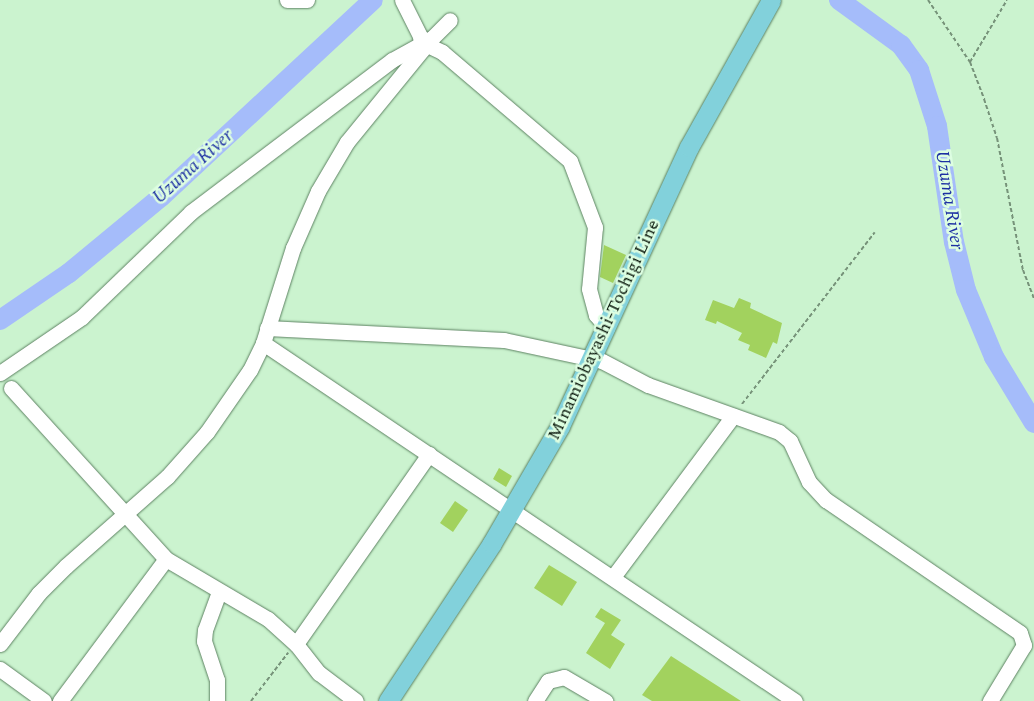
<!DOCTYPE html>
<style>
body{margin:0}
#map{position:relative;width:1034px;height:701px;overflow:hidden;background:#cbf3cf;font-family:Spectral,serif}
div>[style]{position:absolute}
.river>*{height:20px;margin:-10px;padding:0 10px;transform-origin:10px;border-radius:10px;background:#a5bcfa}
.building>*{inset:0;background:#a2d25e}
.path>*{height:2px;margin-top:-1px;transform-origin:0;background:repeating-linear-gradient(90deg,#769279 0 4px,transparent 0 6.5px)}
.roads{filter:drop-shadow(0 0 1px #5d8262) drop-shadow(0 0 1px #5d8262)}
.minor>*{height:15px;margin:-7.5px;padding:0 7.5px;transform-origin:7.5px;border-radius:7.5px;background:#fff}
.major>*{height:19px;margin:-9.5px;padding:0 9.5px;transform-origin:9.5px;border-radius:9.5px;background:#82d1db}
span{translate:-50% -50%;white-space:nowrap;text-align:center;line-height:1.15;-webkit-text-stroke:5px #ddfee1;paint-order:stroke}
.street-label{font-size:18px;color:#0c1a0e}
.water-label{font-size:19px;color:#1d30a3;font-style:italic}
</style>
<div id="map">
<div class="river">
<i style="left:839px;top:0;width:77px;rotate:36deg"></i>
<i style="left:901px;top:45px;width:31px;rotate:54deg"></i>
<i style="left:919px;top:70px;width:59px;rotate:72.2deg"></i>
<i style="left:937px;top:126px;width:117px;rotate:81.7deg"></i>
<i style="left:954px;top:242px;width:49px;rotate:76deg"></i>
<i style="left:966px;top:290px;width:73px;rotate:67.3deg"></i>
<i style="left:994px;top:357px;width:77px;rotate:58.8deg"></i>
<i style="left:0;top:320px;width:83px;rotate:-34.3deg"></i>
<i style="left:69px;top:273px;width:119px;rotate:-39.6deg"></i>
<i style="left:161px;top:197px;width:289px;rotate:-42.9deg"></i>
</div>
<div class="building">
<i style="clip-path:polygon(604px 245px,626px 255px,613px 283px,600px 277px)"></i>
<i style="clip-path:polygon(739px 298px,751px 303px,750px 308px,782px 323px,777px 344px,773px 342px,766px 358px,748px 350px,750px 345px,738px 340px,742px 333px,717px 321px,716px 324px,705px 320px,713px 300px,734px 308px)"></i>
<i style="clip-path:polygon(499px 468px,512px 476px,506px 487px,493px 479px)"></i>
<i style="clip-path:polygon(455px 501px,468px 510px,453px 532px,440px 523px)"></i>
<i style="clip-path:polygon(549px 565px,577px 582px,562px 606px,534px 588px)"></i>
<i style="clip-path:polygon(601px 608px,621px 620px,611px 635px,625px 644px,610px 669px,586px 653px,605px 623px,595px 617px)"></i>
<i style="clip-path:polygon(671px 656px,741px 701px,652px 701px,642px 695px)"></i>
</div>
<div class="path">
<i style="left:928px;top:0;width:75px;rotate:55.9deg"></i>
<i style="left:970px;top:62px;width:40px;rotate:69deg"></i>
<i style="left:984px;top:99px;width:41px;rotate:71.6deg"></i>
<i style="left:997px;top:138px;width:135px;rotate:78.9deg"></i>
<i style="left:1023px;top:270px;width:31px;rotate:69deg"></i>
<i style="left:970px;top:62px;width:72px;rotate:-59.2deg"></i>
<i style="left:742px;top:404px;width:217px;rotate:-52.3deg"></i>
<i style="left:251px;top:701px;width:61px;rotate:-52.4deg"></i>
</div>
<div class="roads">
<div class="minor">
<i style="left:287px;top:0;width:20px"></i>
<i style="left:423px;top:43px;width:21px;rotate:25deg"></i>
<i style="left:442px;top:52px;width:168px;rotate:40.4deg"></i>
<i style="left:570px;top:161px;width:71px;rotate:69.3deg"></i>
<i style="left:595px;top:227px;width:62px;rotate:95.5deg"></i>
<i style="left:589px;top:289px;width:27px;rotate:75deg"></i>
<i style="left:596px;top:315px;width:17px;rotate:50deg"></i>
<i style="left:267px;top:328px;width:237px;rotate:2.9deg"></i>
<i style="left:504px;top:340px;width:100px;rotate:12.1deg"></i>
<i style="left:602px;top:361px;width:52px;rotate:27.6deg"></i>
<i style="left:648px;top:385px;width:139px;rotate:19.7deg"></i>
<i style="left:779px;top:432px;width:14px;rotate:39deg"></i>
<i style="left:790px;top:441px;width:45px;rotate:65.1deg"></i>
<i style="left:809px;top:482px;width:25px;rotate:47deg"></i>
<i style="left:826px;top:500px;width:235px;rotate:34.4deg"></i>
<i style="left:1020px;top:633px;width:13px;rotate:72deg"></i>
<i style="left:1024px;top:645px;width:66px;rotate:121.3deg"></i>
<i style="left:263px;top:343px;width:641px;rotate:33.94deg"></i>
<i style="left:0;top:373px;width:99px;rotate:-34.3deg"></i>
<i style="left:82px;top:317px;width:151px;rotate:-43.9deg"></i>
<i style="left:191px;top:212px;width:252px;rotate:-37.1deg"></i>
<i style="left:392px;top:60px;width:46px;rotate:-28.8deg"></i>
<i style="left:432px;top:38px;width:25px;rotate:-45deg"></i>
<i style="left:11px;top:388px;width:231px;rotate:47.8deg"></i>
<i style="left:166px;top:559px;width:118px;rotate:30.5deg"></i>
<i style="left:268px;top:619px;width:38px;rotate:42deg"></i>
<i style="left:296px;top:644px;width:37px;rotate:52deg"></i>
<i style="left:319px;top:673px;width:46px;rotate:37.1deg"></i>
<i style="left:613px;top:577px;width:201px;rotate:-53.3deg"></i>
<i style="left:0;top:644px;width:64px;rotate:-52.6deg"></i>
<i style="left:39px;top:593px;width:38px;rotate:-45deg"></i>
<i style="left:66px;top:566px;width:135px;rotate:-41.4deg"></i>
<i style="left:167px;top:477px;width:60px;rotate:-48.4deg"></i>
<i style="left:207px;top:432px;width:75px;rotate:-55.3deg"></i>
<i style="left:250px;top:370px;width:30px;rotate:-64deg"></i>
<i style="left:263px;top:343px;width:100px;rotate:-72.5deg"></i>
<i style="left:293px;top:248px;width:62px;rotate:-66.3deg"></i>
<i style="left:318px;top:191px;width:57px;rotate:-59.4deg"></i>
<i style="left:347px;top:142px;width:119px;rotate:-50.8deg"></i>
<i style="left:422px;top:50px;width:14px;rotate:-98deg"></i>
<i style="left:420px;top:36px;width:40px;rotate:-116.6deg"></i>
<i style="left:296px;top:644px;width:232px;rotate:-55deg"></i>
<i style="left:0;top:669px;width:54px;rotate:36deg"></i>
<i style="left:60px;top:701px;width:177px;rotate:-53.3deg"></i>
<i style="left:217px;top:701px;width:21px;rotate:-90deg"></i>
<i style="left:217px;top:680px;width:41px;rotate:-108.4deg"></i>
<i style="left:204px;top:641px;width:11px;rotate:-85deg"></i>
<i style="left:205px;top:630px;width:40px;rotate:-69.8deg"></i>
<i style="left:535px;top:701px;width:24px;rotate:-57deg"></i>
<i style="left:548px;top:681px;width:16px;rotate:-14deg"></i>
<i style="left:564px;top:677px;width:48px;rotate:30.3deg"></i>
</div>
<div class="major">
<i style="left:388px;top:701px;width:189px;rotate:-56.6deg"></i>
<i style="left:492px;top:543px;width:135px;rotate:-59.8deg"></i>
<i style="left:560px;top:426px;width:307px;rotate:-65.2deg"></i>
<i style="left:689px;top:147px;width:168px;rotate:-60.8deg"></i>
</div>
</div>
<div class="street-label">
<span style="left:604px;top:330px;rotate:-65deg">Minamiobayashi-Tochigi Line</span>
</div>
<div class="water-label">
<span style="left:193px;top:167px;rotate:-42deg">Uzuma River</span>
<span style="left:949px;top:200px;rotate:81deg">Uzuma River</span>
</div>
</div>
